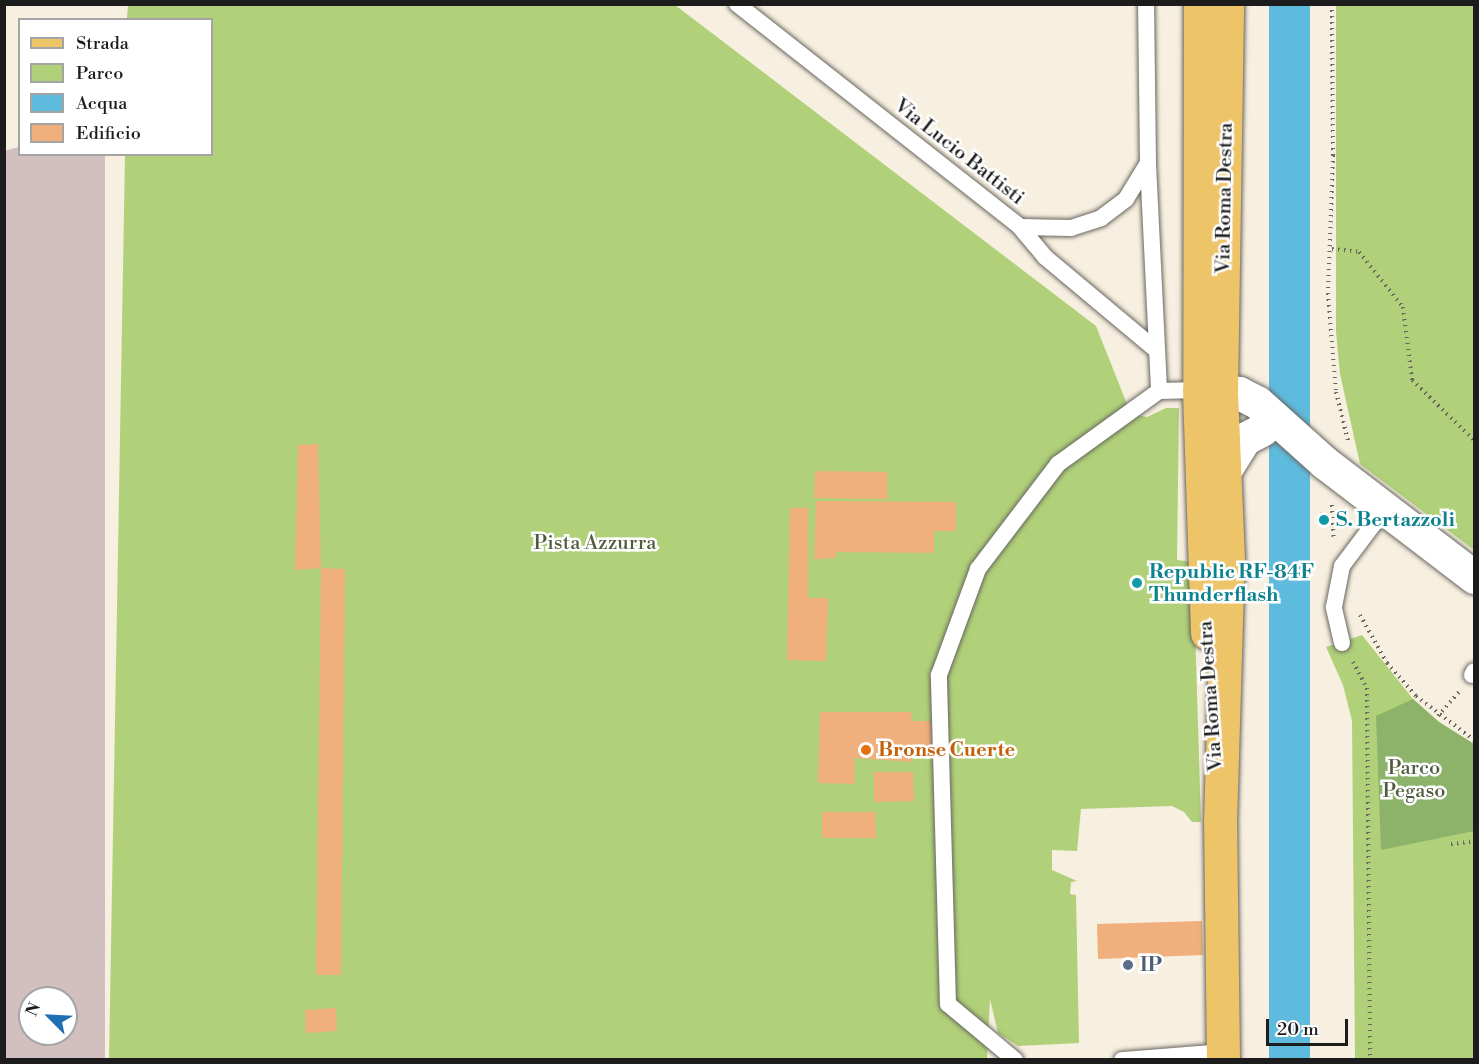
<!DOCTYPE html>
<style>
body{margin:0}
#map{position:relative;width:1479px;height:1064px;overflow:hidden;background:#f7efdf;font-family:"Libre Bodoni",serif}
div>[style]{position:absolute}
.industrial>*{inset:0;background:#d2bfc0}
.green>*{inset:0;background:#b0d179}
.forest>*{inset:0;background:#8cb369}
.water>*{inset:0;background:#5fbbdd}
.building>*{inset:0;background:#efb07d}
.path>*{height:4px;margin-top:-2px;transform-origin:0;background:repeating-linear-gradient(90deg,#696660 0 1.5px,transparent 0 6px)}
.roads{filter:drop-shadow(0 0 2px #696660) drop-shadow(0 0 2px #696660)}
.service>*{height:16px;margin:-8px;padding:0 8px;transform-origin:8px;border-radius:8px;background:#fff}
.minor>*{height:33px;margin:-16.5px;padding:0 16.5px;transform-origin:16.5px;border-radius:16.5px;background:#fff}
.primary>*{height:33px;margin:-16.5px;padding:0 16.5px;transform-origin:16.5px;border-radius:16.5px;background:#eec469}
.dots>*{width:16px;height:16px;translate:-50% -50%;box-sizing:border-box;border:3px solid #fff;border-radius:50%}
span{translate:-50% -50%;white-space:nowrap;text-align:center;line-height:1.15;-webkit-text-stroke:5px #fff;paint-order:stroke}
.street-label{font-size:20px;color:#1c1c1c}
.culture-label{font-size:20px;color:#0d838f;font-weight:700}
.left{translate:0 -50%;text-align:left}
.park-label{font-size:20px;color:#505b3d}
.food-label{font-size:20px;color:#c56008;font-weight:700}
.service-label{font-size:20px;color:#4e5e75;font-weight:700}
.frame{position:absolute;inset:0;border:6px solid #1c1c1c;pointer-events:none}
.legend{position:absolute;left:18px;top:18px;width:195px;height:138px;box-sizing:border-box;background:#fff;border:2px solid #a4a4a4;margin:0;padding:8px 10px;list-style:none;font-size:18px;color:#1c1c1c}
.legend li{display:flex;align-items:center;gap:12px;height:30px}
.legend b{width:30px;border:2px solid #a4a4a4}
.north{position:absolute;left:18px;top:986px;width:60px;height:60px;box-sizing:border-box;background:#fff;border:2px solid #a4a4a4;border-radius:50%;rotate:294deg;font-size:16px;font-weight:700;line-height:24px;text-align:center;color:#1c1c1c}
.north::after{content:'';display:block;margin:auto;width:21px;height:27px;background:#1f6fb2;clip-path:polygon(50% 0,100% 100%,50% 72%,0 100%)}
.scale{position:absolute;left:1266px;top:1019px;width:82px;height:27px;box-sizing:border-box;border:3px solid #1c1c1c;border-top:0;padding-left:8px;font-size:18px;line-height:21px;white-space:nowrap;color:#1c1c1c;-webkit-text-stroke:4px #fff;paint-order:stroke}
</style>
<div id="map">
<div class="industrial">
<i style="clip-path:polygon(evenodd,19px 147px,20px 154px,105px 155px,105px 1059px,5px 1059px,4px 151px,19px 147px,30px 998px,66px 998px,66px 1034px,30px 1034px,30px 998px)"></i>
</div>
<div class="green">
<i style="clip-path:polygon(128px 5px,675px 5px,1096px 326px,1131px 414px,1147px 417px,1166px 408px,1179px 408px,1177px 560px,1193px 562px,1201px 822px,1192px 822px,1184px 812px,1172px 806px,1081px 809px,1077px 851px,1052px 850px,1052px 870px,1077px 881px,1071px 882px,1070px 894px,1076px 895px,1079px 1043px,1018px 1046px,998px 1033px,990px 999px,987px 1059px,109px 1060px,125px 155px,212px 154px,212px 20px,127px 19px)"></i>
<i style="clip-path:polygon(1336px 5px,1474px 5px,1474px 550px,1360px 464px,1340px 374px,1336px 332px)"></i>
<i style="clip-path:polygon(1362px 635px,1413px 699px,1439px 722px,1474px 744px,1474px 1059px,1355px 1059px,1352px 721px,1343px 685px,1326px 647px)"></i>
</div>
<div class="forest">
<i style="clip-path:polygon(1413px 699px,1439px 722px,1474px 744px,1474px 831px,1381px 850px,1376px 716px)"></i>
</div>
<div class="water">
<i style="clip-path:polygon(1269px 5px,1310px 5px,1310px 1060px,1269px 1059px)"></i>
</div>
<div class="building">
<i style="clip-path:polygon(318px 444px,321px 568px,295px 570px,298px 445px)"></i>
<i style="clip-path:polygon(815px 471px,887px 472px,887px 499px,814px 498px)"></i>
<i style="clip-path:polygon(816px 501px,956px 502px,956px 531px,934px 531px,934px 553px,836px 552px,836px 558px,814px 559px)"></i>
<i style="clip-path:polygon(790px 508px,808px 508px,808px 598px,828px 598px,826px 661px,787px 660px)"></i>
<i style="clip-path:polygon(1320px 512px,1329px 513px,1327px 527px,1319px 526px)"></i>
<i style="clip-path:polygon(321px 568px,345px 569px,341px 975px,316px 975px)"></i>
<i style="clip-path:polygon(820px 712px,912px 712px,911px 721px,937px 721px,937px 749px,911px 749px,912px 762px,854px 758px,855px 784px,818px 783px)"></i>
<i style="clip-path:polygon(874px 772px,913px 772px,914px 801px,874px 802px)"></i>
<i style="clip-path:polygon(822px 812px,875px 812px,876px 838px,822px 838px)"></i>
<i style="clip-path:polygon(1202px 921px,1203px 955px,1098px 959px,1097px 924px)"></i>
<i style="clip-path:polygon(336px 1008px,337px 1031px,306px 1033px,305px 1010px)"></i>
</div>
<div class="path">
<i style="left:1332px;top:4px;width:151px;rotate:89.6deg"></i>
<i style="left:1333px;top:155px;width:138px;rotate:92.1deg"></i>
<i style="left:1328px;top:293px;width:99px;rotate:85.4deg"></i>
<i style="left:1336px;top:392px;width:50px;rotate:76.2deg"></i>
<i style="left:1332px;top:249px;width:27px;rotate:6deg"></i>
<i style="left:1359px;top:252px;width:70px;rotate:51.3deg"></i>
<i style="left:1403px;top:307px;width:74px;rotate:83deg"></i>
<i style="left:1412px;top:380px;width:86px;rotate:44.1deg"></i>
<i style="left:1332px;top:505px;width:35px;rotate:87deg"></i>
<i style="left:1360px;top:615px;width:55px;rotate:60.6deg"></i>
<i style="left:1387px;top:663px;width:44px;rotate:48.7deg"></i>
<i style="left:1416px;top:696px;width:73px;rotate:37.2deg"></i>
<i style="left:1353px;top:662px;width:30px;rotate:62deg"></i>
<i style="left:1367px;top:688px;width:372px;rotate:89.5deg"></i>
<i style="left:1438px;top:716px;width:32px;rotate:-49deg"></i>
<i style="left:1451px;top:844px;width:23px;rotate:-7deg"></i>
</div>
<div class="roads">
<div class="service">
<i style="left:737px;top:4px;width:360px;rotate:38.2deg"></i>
<i style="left:1020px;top:227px;width:51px;rotate:1.1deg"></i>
<i style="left:1071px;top:228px;width:32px;rotate:-18deg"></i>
<i style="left:1101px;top:218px;width:31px;rotate:-37deg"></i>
<i style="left:1126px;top:199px;width:42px;rotate:-58.6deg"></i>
<i style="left:1148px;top:163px;width:159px;rotate:-90.7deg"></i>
<i style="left:1148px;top:164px;width:227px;rotate:87.2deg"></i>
<i style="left:1020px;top:227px;width:39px;rotate:50deg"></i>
<i style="left:1045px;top:257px;width:143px;rotate:39.9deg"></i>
<i style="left:1342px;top:643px;width:37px;rotate:-103deg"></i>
<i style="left:1334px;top:607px;width:42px;rotate:-79deg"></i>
<i style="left:1342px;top:566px;width:71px;rotate:-53deg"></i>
<i style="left:1472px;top:675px;width:4px;rotate:-63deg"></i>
<i style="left:1015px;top:1060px;width:87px;rotate:-140.1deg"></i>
<i style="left:948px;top:1004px;width:329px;rotate:-91.6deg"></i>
<i style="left:939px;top:675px;width:113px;rotate:-69.8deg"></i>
<i style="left:978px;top:569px;width:132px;rotate:-52.7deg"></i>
<i style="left:1058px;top:464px;width:125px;rotate:-35.9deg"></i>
<i style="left:1159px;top:391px;width:40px;rotate:-1.4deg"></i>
<i style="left:1122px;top:1060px;width:101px;rotate:-4.5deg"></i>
</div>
<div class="minor">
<i style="left:1221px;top:391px;width:18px;rotate:6deg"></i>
<i style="left:1239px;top:393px;width:20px;rotate:27deg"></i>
<i style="left:1257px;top:402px;width:91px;rotate:41.9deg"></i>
<i style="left:1325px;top:463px;width:188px;rotate:37.4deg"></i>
<i style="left:1225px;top:470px;width:36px;rotate:-58deg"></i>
<i style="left:1244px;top:439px;width:20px;rotate:-27deg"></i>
</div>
<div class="primary">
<i style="left:1200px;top:4px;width:386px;rotate:90.1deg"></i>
<i style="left:1199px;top:390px;width:243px;rotate:88.1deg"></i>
<i style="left:1223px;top:1060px;width:237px;rotate:-90.7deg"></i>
<i style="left:1220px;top:823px;width:264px;rotate:-88.3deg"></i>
<i style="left:1228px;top:559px;width:168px;rotate:-92.4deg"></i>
<i style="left:1221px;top:391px;width:387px;rotate:-89.1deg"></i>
</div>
</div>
<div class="dots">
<i style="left:1324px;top:520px;background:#0f9aa8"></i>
<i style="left:1137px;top:583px;background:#0f9aa8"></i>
<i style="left:866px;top:750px;background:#e8710a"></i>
<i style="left:1128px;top:965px;background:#5c6f8a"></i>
</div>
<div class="street-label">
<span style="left:959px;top:152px;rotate:38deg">Via Lucio Battisti</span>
<span style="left:1225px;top:198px;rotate:-89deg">Via Roma Destra</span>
<span style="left:1211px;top:696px;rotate:-94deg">Via Roma Destra</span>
</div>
<div class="culture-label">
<span class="left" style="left:1336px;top:520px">S. Bertazzoli</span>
<span class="left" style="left:1149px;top:584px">Republic RF-84F<br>Thunderflash</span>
</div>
<div class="park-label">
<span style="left:595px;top:543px">Pista Azzurra</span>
<span style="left:1414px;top:780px">Parco<br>Pegaso</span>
</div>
<div class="food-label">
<span class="left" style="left:878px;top:750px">Bronse Cuerte</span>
</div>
<div class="service-label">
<span class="left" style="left:1140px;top:965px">IP</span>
</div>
<div class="frame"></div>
<ul class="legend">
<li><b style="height:8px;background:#eec469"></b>Strada</li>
<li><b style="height:16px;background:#b0d179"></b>Parco</li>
<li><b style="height:16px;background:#5fbbdd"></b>Acqua</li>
<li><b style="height:16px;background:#efb07d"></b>Edificio</li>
</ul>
<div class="north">N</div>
<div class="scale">20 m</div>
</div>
